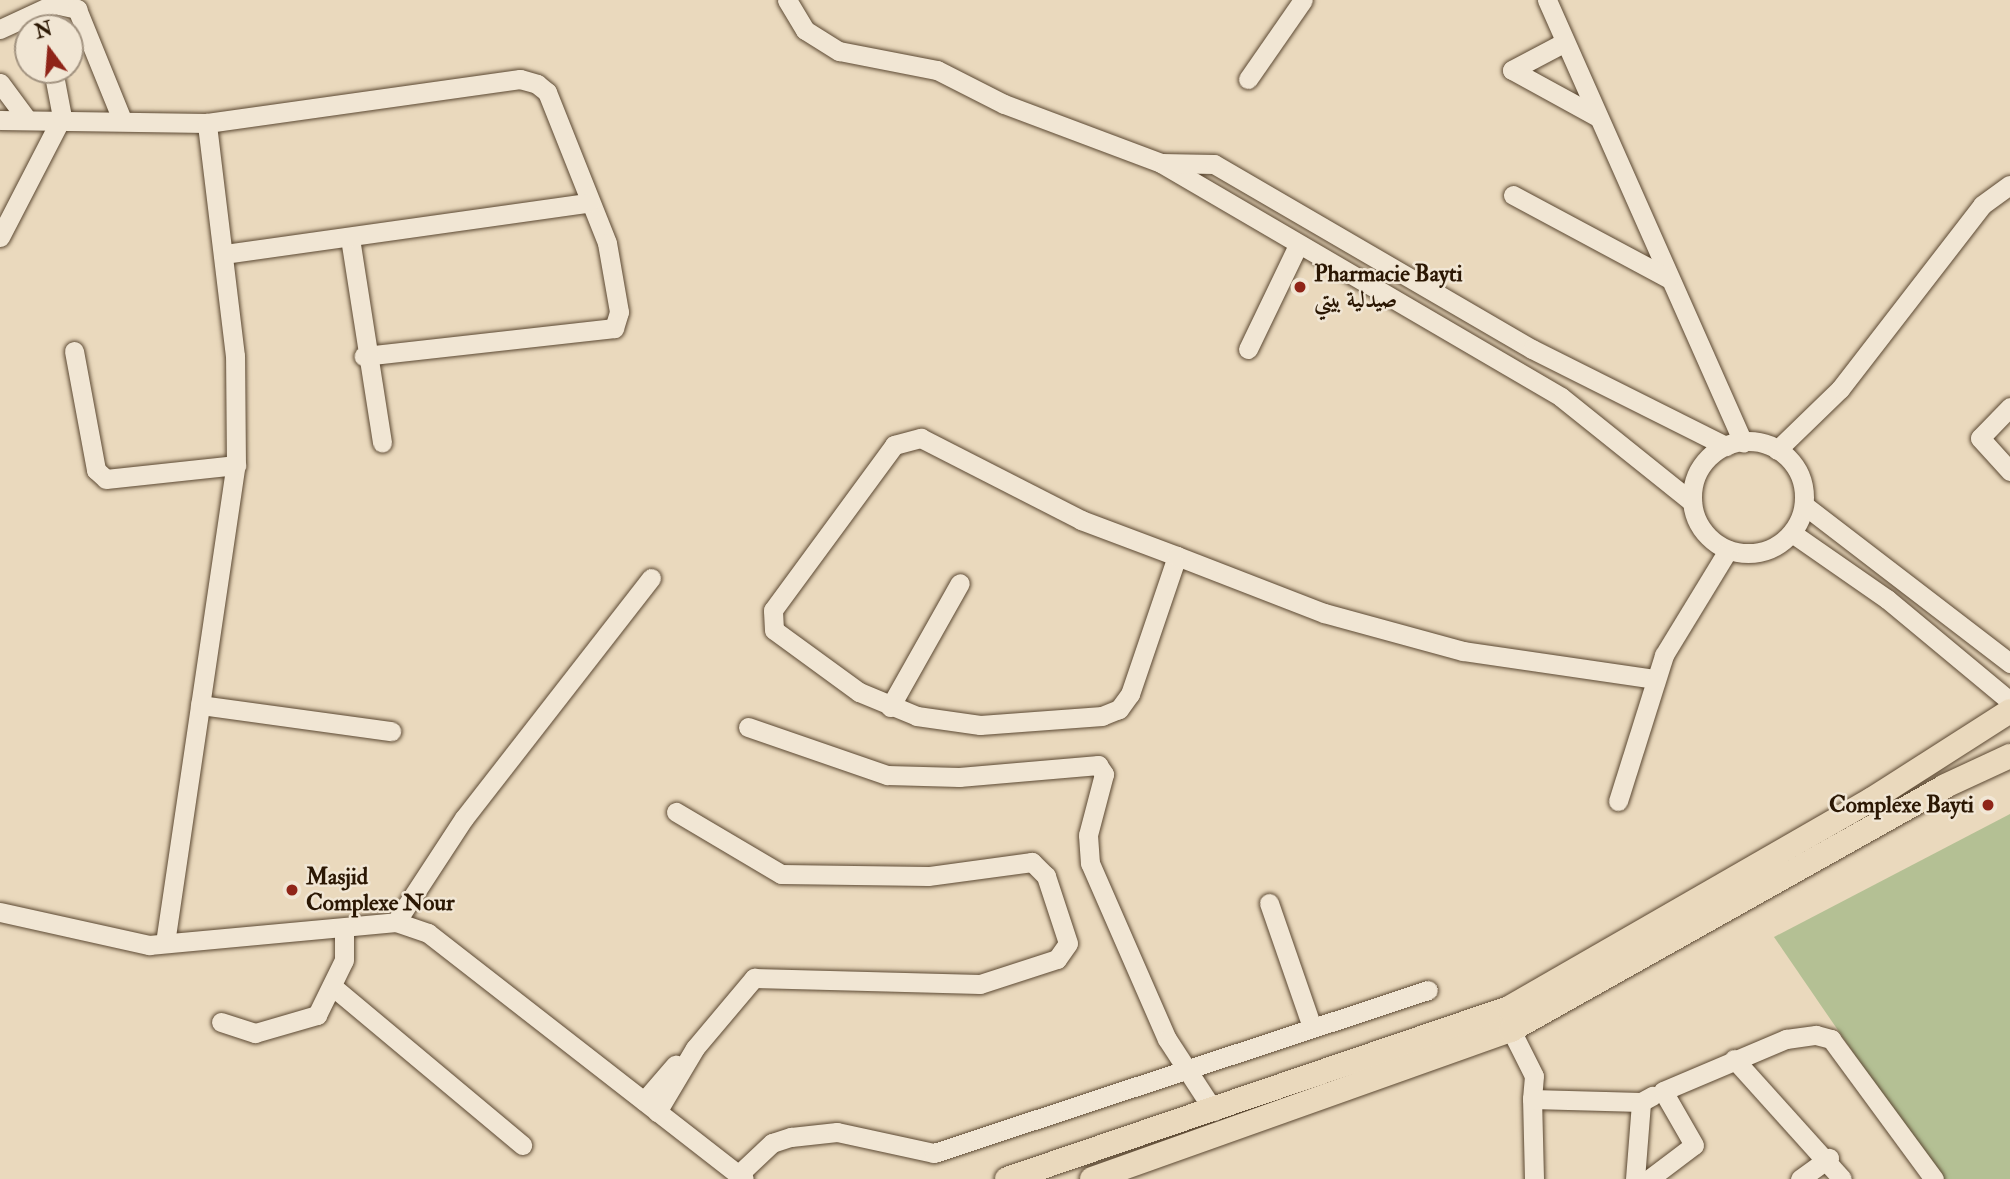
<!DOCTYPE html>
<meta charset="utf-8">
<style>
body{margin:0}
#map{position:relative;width:2010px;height:1179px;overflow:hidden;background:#ead9bd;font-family:"IM FELL Double Pica",Amiri,serif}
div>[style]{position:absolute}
.green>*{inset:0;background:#b4c094}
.roads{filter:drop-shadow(0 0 2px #5b4832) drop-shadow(0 0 2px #5b4832)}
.minor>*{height:19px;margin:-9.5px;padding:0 9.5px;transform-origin:9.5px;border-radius:9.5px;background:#f1e6d4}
.minor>.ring{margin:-9.5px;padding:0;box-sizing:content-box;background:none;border:19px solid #f1e6d4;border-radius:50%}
.major>*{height:24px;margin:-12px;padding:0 12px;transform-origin:12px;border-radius:12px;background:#ead9bd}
.dots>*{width:19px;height:19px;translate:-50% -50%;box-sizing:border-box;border:4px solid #f1e6d4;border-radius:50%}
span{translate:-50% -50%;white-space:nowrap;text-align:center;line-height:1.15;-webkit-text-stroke:5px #f1e6d4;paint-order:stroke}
.poi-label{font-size:23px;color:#2b1703;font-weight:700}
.left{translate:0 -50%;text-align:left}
.right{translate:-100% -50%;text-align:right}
.north{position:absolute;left:14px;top:14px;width:70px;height:70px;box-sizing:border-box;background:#f1e6d4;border:2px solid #a29380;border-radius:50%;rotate:344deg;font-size:19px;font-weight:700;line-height:28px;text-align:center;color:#2b1703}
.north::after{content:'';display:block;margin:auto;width:24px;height:32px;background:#8f2418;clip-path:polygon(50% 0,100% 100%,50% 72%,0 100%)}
</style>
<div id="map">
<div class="green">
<i style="clip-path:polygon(2010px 814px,2010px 1179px,1940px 1179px,1774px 937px)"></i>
</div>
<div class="roads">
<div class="minor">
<i style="left:787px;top:0;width:35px;rotate:59deg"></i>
<i style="left:805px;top:30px;width:40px;rotate:32deg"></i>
<i style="left:839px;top:51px;width:100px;rotate:11deg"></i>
<i style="left:937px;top:70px;width:75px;rotate:26.9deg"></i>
<i style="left:1004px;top:104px;width:168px;rotate:20.6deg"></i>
<i style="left:1161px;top:163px;width:463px;rotate:30.3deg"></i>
<i style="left:1561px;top:397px;width:168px;rotate:38.7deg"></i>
<i style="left:1547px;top:0;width:484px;rotate:66.1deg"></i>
<i style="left:0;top:29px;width:60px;rotate:-24.8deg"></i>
<i style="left:54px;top:4px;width:24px;rotate:12deg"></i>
<i style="left:77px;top:9px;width:120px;rotate:67.9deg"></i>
<i style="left:1565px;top:42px;width:60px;rotate:152.2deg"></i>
<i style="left:1512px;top:70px;width:96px;rotate:28.7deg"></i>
<i style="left:1248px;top:79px;width:96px;rotate:-55.2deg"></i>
<i style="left:0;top:83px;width:44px;rotate:53.4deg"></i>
<i style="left:0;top:120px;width:207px;rotate:0.8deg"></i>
<i style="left:207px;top:123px;width:316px;rotate:-8deg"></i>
<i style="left:520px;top:79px;width:18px;rotate:16deg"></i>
<i style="left:537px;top:84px;width:13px;rotate:39deg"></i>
<i style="left:547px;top:92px;width:162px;rotate:68.3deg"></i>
<i style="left:607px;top:243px;width:70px;rotate:80.1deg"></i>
<i style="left:619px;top:312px;width:17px;rotate:107deg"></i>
<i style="left:614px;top:328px;width:252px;rotate:173.6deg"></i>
<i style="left:1161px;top:163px;width:53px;rotate:1.1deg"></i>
<i style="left:1214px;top:164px;width:368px;rotate:30.2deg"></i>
<i style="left:1532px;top:349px;width:217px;rotate:26.6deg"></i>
<i style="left:1513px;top:195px;width:176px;rotate:28.2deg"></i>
<i style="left:0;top:237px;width:135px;rotate:-62.7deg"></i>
<i style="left:62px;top:117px;width:48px;rotate:-100.8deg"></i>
<i style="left:350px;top:238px;width:207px;rotate:81.1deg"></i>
<i style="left:224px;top:254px;width:368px;rotate:-8deg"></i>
<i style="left:1248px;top:349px;width:115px;rotate:-64.3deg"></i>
<i style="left:74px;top:351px;width:121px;rotate:79.5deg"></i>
<i style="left:96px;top:470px;width:13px;rotate:42deg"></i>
<i style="left:106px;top:479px;width:131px;rotate:-6.1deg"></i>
<i style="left:2010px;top:407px;width:43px;rotate:134.1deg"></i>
<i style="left:1980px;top:438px;width:45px;rotate:47.7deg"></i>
<i style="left:921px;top:438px;width:180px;rotate:27.1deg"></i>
<i style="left:1081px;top:520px;width:103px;rotate:20.6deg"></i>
<i style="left:1177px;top:556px;width:146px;rotate:108.8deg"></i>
<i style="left:1130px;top:694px;width:19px;rotate:126deg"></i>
<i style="left:1119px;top:709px;width:18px;rotate:158deg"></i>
<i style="left:1102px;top:716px;width:122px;rotate:175.8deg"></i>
<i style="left:980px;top:725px;width:64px;rotate:-171.9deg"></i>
<i style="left:917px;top:716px;width:63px;rotate:-157.5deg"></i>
<i style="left:859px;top:692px;width:105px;rotate:-143.9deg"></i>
<i style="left:774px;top:630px;width:20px;rotate:-93deg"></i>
<i style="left:773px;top:610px;width:205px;rotate:-53.7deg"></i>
<i style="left:894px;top:445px;width:28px;rotate:-15deg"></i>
<i class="ring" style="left:1692px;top:441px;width:93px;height:93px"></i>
<i style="left:1777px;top:450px;width:88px;rotate:-44.1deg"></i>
<i style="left:1840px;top:389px;width:232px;rotate:-52.3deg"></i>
<i style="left:1982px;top:205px;width:34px;rotate:-36deg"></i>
<i style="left:1804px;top:505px;width:260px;rotate:37.5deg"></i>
<i style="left:1792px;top:533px;width:116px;rotate:34.8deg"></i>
<i style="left:1887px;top:599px;width:160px;rotate:39.7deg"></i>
<i style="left:1177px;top:556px;width:158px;rotate:21.2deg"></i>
<i style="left:1324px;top:613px;width:144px;rotate:15.3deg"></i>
<i style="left:1463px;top:651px;width:194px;rotate:8.3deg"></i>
<i style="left:651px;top:578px;width:304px;rotate:127.9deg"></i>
<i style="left:464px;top:818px;width:124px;rotate:123.2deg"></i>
<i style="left:396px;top:922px;width:34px;rotate:19deg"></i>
<i style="left:428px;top:933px;width:400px;rotate:37.9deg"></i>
<i style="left:200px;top:705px;width:193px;rotate:7.8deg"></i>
<i style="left:890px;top:707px;width:142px;rotate:-60.6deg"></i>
<i style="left:748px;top:727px;width:147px;rotate:19.1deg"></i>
<i style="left:887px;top:775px;width:72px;rotate:1.6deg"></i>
<i style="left:959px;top:777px;width:140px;rotate:-4.9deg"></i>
<i style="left:1098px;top:765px;width:11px;rotate:56deg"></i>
<i style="left:1104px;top:774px;width:63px;rotate:104.7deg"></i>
<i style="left:1088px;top:835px;width:28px;rotate:86deg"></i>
<i style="left:1090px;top:863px;width:192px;rotate:66.4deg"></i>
<i style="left:1167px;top:1039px;width:86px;rotate:56.9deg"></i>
<i style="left:1618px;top:801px;width:153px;rotate:-72.5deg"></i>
<i style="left:1664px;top:655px;width:123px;rotate:-58.6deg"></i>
<i style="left:1269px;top:903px;width:131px;rotate:70.9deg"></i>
<i style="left:0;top:912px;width:153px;rotate:12.5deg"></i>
<i style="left:149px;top:945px;width:248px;rotate:-5.3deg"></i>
<i style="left:165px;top:943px;width:483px;rotate:-81.6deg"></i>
<i style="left:236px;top:465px;width:109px;rotate:-90.5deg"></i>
<i style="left:235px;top:356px;width:235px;rotate:-96.9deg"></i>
<i style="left:332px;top:986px;width:248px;rotate:39.9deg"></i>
<i style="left:221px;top:1022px;width:36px;rotate:18deg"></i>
<i style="left:255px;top:1033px;width:65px;rotate:-16.2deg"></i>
<i style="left:317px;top:1015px;width:61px;rotate:-63.9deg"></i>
<i style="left:344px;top:960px;width:32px;rotate:-90deg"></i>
<i style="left:1511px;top:1030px;width:51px;rotate:63.4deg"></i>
<i style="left:1534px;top:1076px;width:23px;rotate:95deg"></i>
<i style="left:1734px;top:1059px;width:161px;rotate:48deg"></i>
<i style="left:644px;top:1101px;width:48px;rotate:-49.3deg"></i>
<i style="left:657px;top:1112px;width:74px;rotate:-59.3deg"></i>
<i style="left:695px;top:1048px;width:92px;rotate:-49.9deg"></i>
<i style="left:754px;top:978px;width:226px;rotate:1.5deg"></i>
<i style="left:980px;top:984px;width:81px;rotate:-18deg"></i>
<i style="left:1057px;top:959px;width:19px;rotate:-55deg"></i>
<i style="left:1068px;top:943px;width:71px;rotate:-108.2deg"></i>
<i style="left:1046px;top:876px;width:20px;rotate:-135deg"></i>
<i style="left:1032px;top:862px;width:105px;rotate:172.3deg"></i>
<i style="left:928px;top:876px;width:147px;rotate:-179.2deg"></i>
<i style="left:781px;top:874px;width:122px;rotate:-149.4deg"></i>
<i style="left:738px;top:1175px;width:47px;rotate:-43.3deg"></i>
<i style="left:772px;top:1143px;width:20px;rotate:-18deg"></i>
<i style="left:791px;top:1137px;width:46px;rotate:-6.2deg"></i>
<i style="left:837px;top:1132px;width:99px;rotate:12.2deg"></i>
<i style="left:934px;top:1153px;width:520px;rotate:-18.26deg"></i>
<i style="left:1534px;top:1179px;width:80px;rotate:-91.4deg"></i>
<i style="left:1532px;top:1099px;width:109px;rotate:1.6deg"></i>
<i style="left:1635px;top:1179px;width:77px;rotate:-85.5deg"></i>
<i style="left:1641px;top:1102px;width:13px;rotate:-29deg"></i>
<i style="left:1649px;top:1179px;width:56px;rotate:-37.1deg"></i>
<i style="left:1694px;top:1145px;width:62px;rotate:-119.9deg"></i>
<i style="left:1663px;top:1091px;width:134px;rotate:-22.9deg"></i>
<i style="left:1786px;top:1039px;width:30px;rotate:-8deg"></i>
<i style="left:1816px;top:1035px;width:16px;rotate:15deg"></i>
<i style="left:1831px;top:1039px;width:174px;rotate:53.7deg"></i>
<i style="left:1800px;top:1179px;width:36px;rotate:-36deg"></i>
</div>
<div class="major">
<i style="left:1007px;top:1179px;width:530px;rotate:-18.81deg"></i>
<i style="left:1509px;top:1008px;width:418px;rotate:-29.9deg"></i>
<i style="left:1871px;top:800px;width:165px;rotate:-32.6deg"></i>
<i style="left:1092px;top:1179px;width:445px;rotate:-19.6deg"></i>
<i style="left:1511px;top:1030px;width:498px;rotate:-29.3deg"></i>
<i style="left:1945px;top:786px;width:72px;rotate:-24.8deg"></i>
</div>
</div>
<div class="dots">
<i style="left:1300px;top:287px;background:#8f2418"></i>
<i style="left:1988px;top:805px;background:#8f2418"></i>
<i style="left:292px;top:890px;background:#8f2418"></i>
</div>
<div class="poi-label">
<span class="left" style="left:1314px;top:287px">Pharmacie Bayti<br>صيدلية بيتي</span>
<span class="right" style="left:1974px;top:805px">Complexe Bayti</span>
<span class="left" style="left:306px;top:890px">Masjid<br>Complexe Nour</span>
</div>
<div class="north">N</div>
</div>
